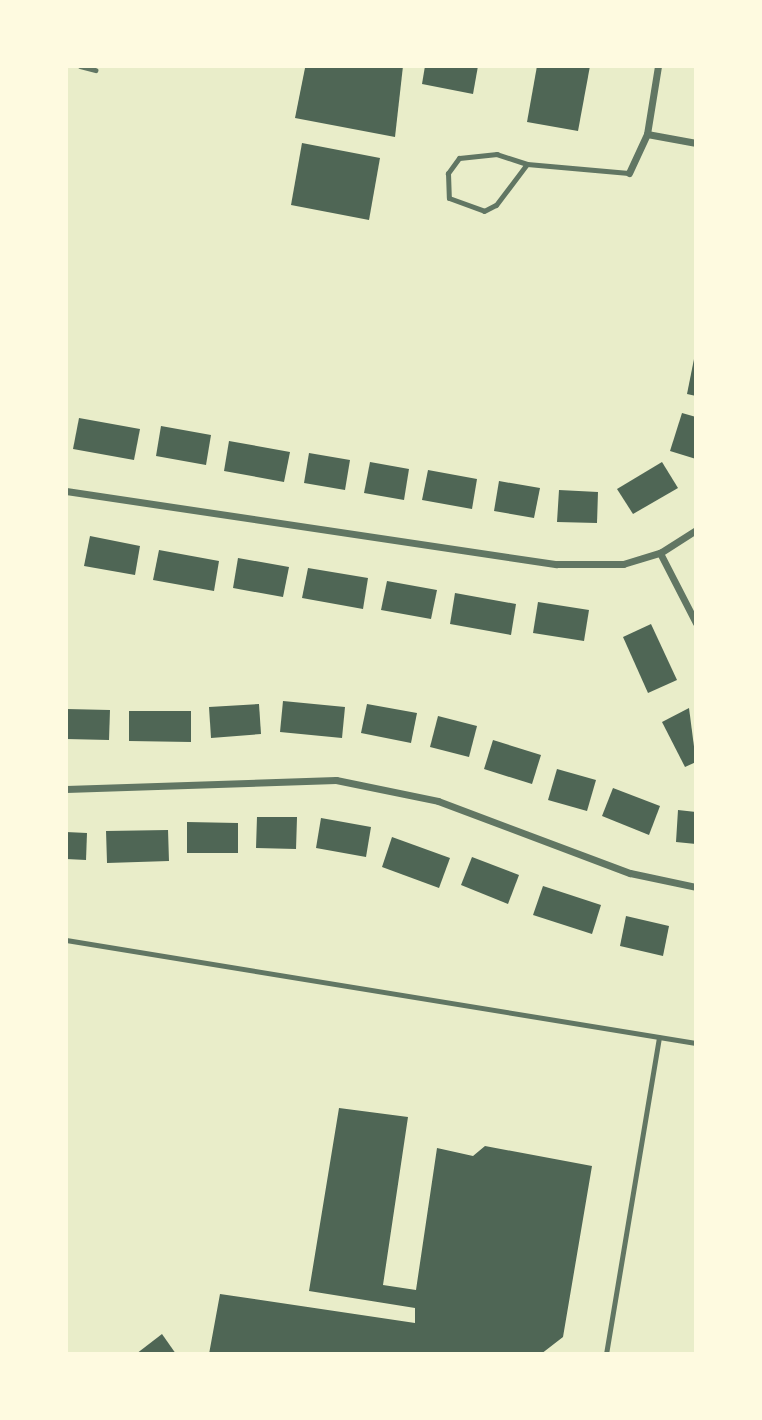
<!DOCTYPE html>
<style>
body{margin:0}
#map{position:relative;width:762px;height:1420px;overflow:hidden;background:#e9edc9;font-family:"Open Sans",sans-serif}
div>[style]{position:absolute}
.building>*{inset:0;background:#4f6655}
.service>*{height:5px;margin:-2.5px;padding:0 2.5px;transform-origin:2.5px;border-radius:2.5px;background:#617663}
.minor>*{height:7px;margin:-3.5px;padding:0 3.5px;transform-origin:3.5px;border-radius:3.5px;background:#617663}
span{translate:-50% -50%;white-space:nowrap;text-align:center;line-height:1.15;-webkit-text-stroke:5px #fefae0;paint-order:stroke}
.frame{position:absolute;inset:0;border:68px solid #fefae0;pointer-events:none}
</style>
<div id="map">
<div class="building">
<i style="clip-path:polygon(403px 66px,395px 137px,295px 118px,305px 68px)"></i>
<i style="clip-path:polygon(425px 66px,478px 66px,473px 94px,422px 84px)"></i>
<i style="clip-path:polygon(537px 66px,590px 66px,578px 131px,527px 122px)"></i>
<i style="clip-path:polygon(302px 143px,380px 158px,369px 220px,291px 205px)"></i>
<i style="clip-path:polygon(694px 359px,696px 359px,696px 396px,687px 394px)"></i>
<i style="clip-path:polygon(682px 413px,696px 417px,696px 459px,670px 451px)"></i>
<i style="clip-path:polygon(79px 418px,140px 429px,134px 460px,73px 449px)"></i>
<i style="clip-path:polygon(161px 426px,211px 435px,206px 465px,156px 456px)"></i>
<i style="clip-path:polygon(229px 441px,290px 452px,284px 482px,224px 471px)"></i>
<i style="clip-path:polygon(309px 453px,350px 460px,345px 490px,304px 483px)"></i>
<i style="clip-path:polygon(370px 462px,409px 469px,404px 500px,364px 493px)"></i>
<i style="clip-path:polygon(662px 462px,678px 488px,633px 514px,617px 489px)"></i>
<i style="clip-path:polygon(428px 470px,477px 479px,472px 509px,422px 500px)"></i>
<i style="clip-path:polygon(499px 481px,540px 488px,534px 518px,494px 511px)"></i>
<i style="clip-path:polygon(559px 490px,598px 492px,597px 523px,557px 522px)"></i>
<i style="clip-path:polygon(90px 536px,140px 546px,135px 575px,84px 566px)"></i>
<i style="clip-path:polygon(159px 550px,219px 561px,214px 591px,153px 580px)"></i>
<i style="clip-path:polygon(238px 558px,289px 567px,283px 597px,233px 588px)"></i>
<i style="clip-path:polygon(308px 568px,368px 578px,363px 609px,302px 598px)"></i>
<i style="clip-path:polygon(387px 581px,437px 590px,431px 619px,381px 610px)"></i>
<i style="clip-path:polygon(455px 593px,516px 604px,511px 635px,450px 624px)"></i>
<i style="clip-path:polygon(538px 602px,589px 610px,584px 641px,533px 633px)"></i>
<i style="clip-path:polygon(651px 624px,677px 680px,648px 693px,623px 637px)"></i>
<i style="clip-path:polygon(283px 701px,345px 707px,342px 738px,280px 732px)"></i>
<i style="clip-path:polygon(259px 704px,261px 734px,211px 738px,209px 707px)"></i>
<i style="clip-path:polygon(367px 704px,417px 713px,411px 743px,361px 733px)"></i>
<i style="clip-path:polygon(689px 708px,696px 762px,685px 767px,662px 722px)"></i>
<i style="clip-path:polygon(66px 709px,110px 710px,109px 740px,66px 739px)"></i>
<i style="clip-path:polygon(129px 711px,191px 711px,191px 742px,129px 741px)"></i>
<i style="clip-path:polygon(438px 716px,477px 726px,469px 757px,430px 747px)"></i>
<i style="clip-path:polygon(493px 740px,541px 755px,532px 784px,484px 769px)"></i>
<i style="clip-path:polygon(557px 769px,596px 780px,587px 811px,548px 800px)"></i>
<i style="clip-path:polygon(613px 788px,660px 806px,649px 835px,602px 816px)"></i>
<i style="clip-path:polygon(678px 810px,696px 812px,696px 844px,676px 842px)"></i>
<i style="clip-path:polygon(257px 817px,297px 817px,296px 849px,256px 848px)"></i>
<i style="clip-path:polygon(321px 818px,371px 827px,366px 857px,316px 848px)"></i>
<i style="clip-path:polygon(187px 822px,238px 823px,238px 853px,187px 853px)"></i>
<i style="clip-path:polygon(168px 830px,169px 861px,107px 863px,106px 831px)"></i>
<i style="clip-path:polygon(66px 832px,87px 833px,86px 860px,66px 859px)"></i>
<i style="clip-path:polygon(392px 837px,450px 858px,439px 888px,382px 867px)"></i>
<i style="clip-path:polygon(472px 857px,519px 875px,508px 904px,461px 885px)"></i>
<i style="clip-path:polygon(543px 886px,601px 905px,592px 934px,533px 915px)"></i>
<i style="clip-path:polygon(626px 916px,669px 926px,663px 956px,620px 946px)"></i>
<i style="clip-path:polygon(339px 1108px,408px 1117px,383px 1285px,416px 1290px,437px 1148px,473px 1156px,485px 1146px,592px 1166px,563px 1337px,541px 1354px,209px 1354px,220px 1294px,415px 1323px,415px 1308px,309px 1291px)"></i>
<i style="clip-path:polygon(162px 1334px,176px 1354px,136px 1354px)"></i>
</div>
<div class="service">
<i style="left:80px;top:66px;width:16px;rotate:15deg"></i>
<i style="left:527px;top:164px;width:32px;rotate:-162deg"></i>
<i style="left:497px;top:154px;width:38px;rotate:174deg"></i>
<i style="left:459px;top:158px;width:19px;rotate:126deg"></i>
<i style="left:448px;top:173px;width:25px;rotate:88deg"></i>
<i style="left:449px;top:198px;width:37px;rotate:20deg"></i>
<i style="left:484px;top:211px;width:13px;rotate:-27deg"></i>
<i style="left:496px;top:205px;width:51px;rotate:-52.9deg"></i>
<i style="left:527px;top:164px;width:102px;rotate:5deg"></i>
<i style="left:66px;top:940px;width:638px;rotate:9.29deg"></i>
<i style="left:606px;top:1354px;width:321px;rotate:-80.5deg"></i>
</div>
<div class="minor">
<i style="left:647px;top:134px;width:50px;rotate:10.4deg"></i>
<i style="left:629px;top:173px;width:43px;rotate:-65.2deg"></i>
<i style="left:647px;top:134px;width:69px;rotate:-80.8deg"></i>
<i style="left:66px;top:491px;width:496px;rotate:8.5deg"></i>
<i style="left:557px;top:564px;width:66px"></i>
<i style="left:623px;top:564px;width:39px;rotate:-17deg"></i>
<i style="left:660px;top:553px;width:43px;rotate:-32.6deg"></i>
<i style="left:660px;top:553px;width:79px;rotate:62.8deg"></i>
<i style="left:66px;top:789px;width:270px;rotate:-1.9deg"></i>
<i style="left:336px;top:780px;width:104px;rotate:11.6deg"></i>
<i style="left:438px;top:801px;width:205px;rotate:20.6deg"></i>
<i style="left:630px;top:873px;width:67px;rotate:12deg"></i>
</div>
<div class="frame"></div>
</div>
